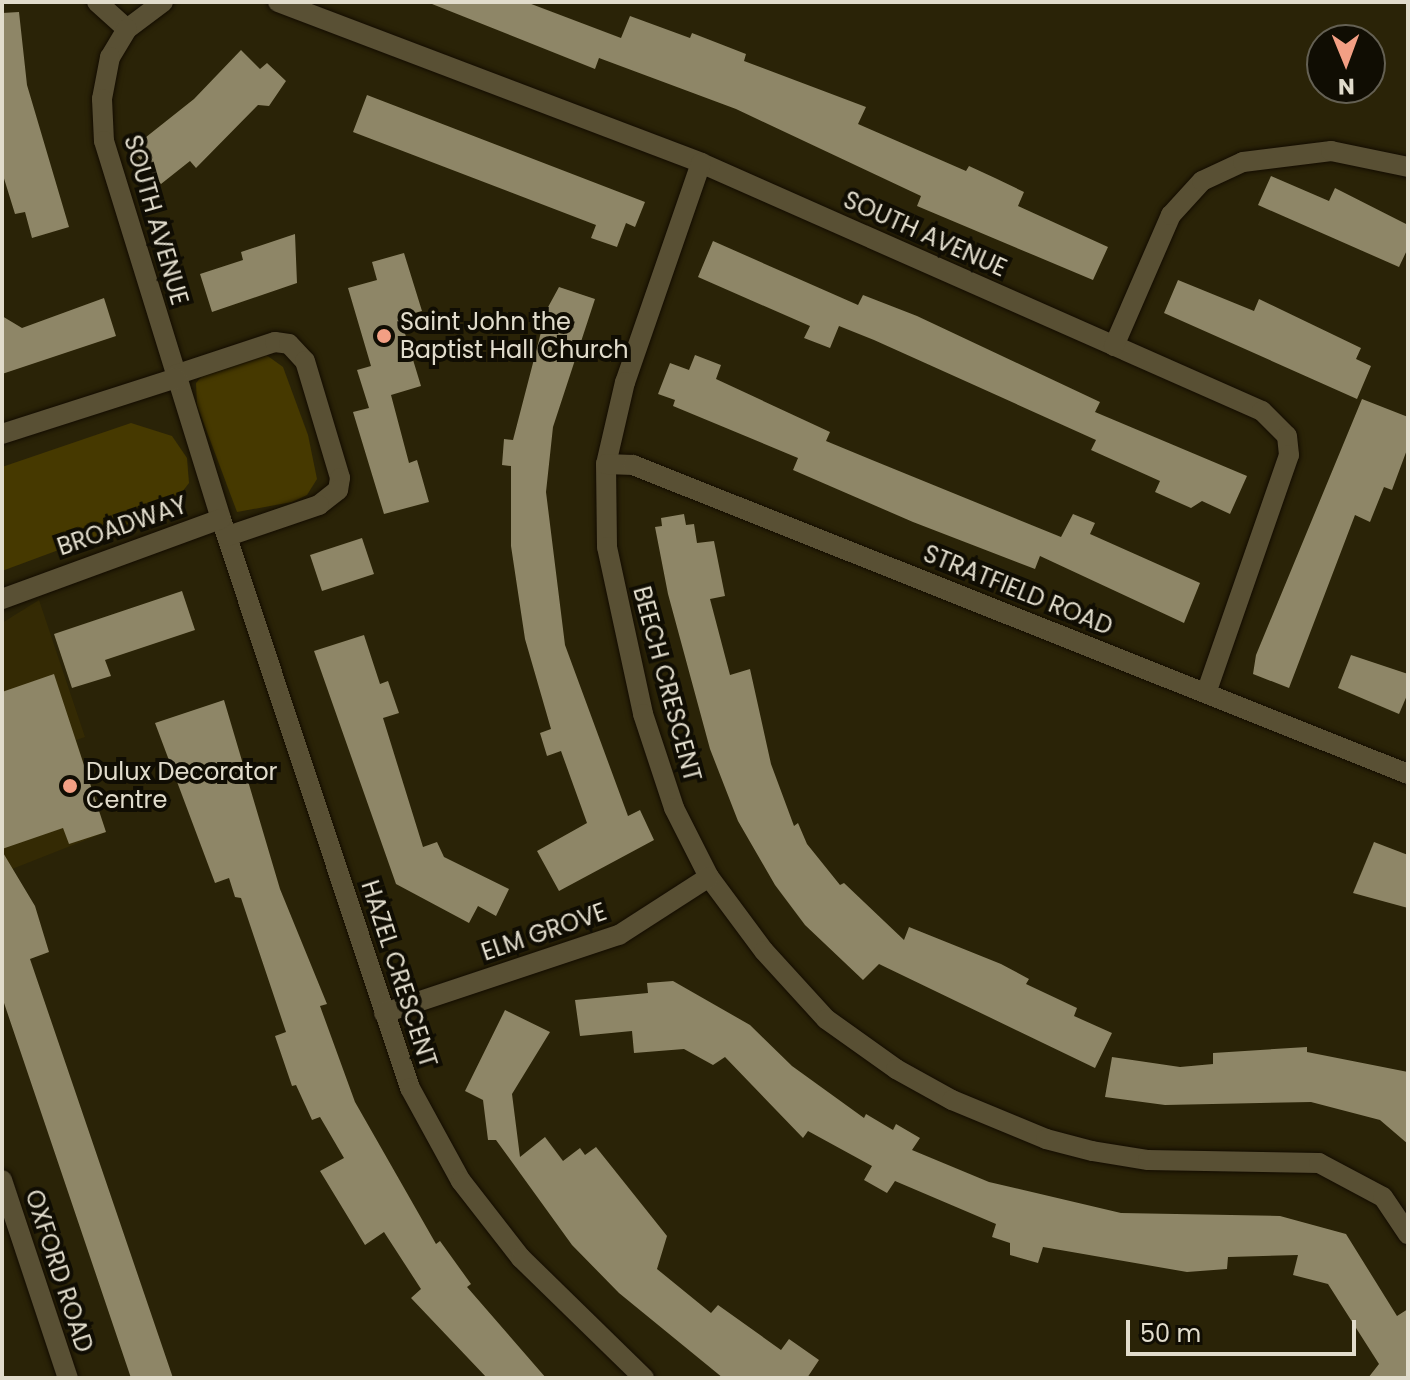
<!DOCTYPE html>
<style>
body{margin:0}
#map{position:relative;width:1410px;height:1380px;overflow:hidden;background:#2a2307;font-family:Poppins,sans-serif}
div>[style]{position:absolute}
.built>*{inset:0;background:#342a04}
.green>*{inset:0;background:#463900}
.building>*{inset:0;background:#8e8667}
.roads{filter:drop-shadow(0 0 2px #130c00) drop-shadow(0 0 2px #130c00)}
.street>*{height:20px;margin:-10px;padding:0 10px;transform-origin:10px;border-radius:10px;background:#595034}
.dots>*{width:22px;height:22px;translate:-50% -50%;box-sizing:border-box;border:4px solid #100d03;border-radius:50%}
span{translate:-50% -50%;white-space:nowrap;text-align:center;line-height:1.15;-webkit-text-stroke:8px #100d03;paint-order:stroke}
.street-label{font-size:24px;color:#e1dccc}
.poi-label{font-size:24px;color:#e1dccc}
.left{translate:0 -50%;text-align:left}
.frame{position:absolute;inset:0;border:4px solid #e1dccc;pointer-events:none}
.north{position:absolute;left:1306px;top:24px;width:80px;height:80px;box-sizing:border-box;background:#100d03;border:2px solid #646053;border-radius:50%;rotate:179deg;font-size:22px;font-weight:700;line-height:32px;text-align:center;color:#e1dccc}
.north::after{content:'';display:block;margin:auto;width:28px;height:36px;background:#f39f84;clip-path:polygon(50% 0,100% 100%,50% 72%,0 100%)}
.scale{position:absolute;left:1126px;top:1320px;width:230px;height:36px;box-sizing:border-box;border:4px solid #e1dccc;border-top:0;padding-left:10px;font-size:24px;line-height:28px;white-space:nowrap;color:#e1dccc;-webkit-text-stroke:6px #100d03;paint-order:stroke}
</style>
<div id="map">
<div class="built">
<i style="clip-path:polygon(39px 600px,85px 737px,76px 740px,106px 832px,2px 873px,2px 623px)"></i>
</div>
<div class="green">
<i style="clip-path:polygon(265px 354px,283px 367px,308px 435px,317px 479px,307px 495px,292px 502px,237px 512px,197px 405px,196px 383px,203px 375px)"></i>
<i style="clip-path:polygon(131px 423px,172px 436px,187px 458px,189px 483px,169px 509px,2px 571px,2px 467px)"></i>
</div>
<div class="building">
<i style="clip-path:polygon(427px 2px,526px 2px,621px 38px,630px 16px,690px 38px,692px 33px,746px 54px,744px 61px,866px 107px,858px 124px,966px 171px,969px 166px,995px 178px,1024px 192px,1018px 206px,1108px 247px,1093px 280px,917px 206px,921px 196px,736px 109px,599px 58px,595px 69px)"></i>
<i style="clip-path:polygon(19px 12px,27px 85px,69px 227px,32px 238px,25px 212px,15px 214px,2px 172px,2px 13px)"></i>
<i style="clip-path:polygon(241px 50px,260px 69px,267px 63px,286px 81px,269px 106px,258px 105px,196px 168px,190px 161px,161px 184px,131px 149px,194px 99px)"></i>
<i style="clip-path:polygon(367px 95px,645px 202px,635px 227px,626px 223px,617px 247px,591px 238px,596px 225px,353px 132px)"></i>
<i style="clip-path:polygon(1271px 176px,1329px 201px,1335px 188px,1408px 225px,1408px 248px,1399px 267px,1258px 205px)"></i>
<i style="clip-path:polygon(295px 234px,297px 283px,212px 312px,200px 274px,243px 260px,241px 252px)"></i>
<i style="clip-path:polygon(713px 241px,858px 305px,863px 295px,917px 316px,1100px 402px,1095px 412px,1247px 476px,1230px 514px,1202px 501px,1191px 508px,1155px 492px,1160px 481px,1091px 450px,1096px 440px,874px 340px,839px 326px,830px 348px,804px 338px,810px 326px,698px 277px)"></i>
<i style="clip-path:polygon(404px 253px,422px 311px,400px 317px,421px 386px,391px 395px,409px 463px,417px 460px,429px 502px,384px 514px,353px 412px,369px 408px,357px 370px,371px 366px,348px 288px,377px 280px,372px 262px)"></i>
<i style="clip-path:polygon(1178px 280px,1254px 311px,1259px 299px,1361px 348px,1356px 359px,1371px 366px,1357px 399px,1164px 313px)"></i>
<i style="clip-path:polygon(559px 287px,595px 299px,553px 427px,546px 492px,565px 645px,628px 816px,640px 810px,654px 840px,559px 891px,537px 851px,587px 823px,561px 751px,547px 756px,540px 733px,551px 729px,525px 639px,511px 546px,511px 466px,502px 465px,504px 439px,513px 440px,547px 309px)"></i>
<i style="clip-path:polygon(104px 298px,116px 336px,2px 374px,2px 316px,22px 328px)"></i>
<i style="clip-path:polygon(695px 355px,721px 365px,716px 379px,830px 432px,826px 441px,872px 460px,1061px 537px,1073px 514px,1095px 523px,1090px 534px,1200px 583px,1184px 623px,1040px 556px,1035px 569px,913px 522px,793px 470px,798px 458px,673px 406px,675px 400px,658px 394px,670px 363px,689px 370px)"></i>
<i style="clip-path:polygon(1362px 399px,1408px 417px,1408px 447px,1392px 490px,1384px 487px,1370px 522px,1355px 515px,1289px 688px,1253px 674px,1256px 655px)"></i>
<i style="clip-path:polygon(684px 514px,686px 525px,694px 524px,697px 543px,714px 541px,725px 596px,710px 599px,730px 675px,750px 669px,771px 764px,794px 826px,798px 823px,807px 844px,840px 885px,844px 883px,904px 940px,909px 927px,1001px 964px,1029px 979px,1026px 984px,1077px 1008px,1074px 1016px,1112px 1033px,1095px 1068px,879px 964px,863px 980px,805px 925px,775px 885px,738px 821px,710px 749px,668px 594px,655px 527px,662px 526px,661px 518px)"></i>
<i style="clip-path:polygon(362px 538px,374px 574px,322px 591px,310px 555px)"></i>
<i style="clip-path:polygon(182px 591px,195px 630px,105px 660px,111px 676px,72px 688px,54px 634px)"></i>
<i style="clip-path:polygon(364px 635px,380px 684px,388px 681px,399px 713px,383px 718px,423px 847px,437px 842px,444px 857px,509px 889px,496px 916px,478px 906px,469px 923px,396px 884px,314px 651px)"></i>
<i style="clip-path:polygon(1351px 655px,1408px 674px,1408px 693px,1399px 714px,1338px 688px)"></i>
<i style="clip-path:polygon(54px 674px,106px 832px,69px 844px,63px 828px,2px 849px,2px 692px)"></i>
<i style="clip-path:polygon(224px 700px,280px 889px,327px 1004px,320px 1006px,355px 1102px,436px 1244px,440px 1241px,471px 1284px,467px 1287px,546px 1378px,487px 1378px,411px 1298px,421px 1289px,384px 1232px,365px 1245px,320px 1171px,344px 1158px,320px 1117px,312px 1120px,296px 1085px,292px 1086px,275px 1036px,286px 1032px,241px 898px,235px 897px,229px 878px,215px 883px,155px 723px)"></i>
<i style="clip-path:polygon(1374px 842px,1408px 855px,1408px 908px,1353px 893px)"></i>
<i style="clip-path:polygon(2px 851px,35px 906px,49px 952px,30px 959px,173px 1378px,131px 1378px,2px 997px)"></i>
<i style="clip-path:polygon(673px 981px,750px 1025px,792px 1066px,864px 1118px,866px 1114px,893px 1130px,896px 1124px,920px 1138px,912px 1150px,989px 1182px,1121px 1213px,1280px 1216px,1346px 1234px,1397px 1316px,1408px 1309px,1408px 1378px,1368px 1378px,1379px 1364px,1328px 1284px,1293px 1275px,1298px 1255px,1228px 1257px,1227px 1269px,1187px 1272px,1043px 1247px,1038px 1263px,1010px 1255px,1010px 1243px,992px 1237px,996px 1224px,895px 1181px,887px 1193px,864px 1180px,872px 1166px,808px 1131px,803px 1138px,725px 1057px,713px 1065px,684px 1049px,634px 1053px,632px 1031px,580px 1036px,575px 1000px,648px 993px,647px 983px)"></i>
<i style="clip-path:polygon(505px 1010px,550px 1032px,512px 1094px,520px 1157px,545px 1137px,563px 1161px,580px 1148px,585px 1155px,596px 1147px,667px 1236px,657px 1269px,711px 1313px,718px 1305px,781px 1350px,789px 1339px,819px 1360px,807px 1378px,723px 1378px,619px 1293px,572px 1245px,496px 1140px,488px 1140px,483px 1100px,465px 1091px)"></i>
<i style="clip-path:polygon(1307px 1047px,1307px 1052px,1408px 1072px,1408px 1144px,1380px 1120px,1311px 1102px,1165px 1105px,1105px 1097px,1112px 1057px,1180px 1067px,1213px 1064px,1213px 1053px)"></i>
</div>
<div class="roads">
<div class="street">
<i style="left:97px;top:2px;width:40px;rotate:42deg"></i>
<i style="left:163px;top:2px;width:45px;rotate:143.1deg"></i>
<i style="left:127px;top:29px;width:33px;rotate:121deg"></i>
<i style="left:110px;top:57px;width:43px;rotate:100.8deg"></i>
<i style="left:102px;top:99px;width:42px;rotate:87.3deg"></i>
<i style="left:104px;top:141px;width:396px;rotate:72.8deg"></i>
<i style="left:221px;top:519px;width:600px;rotate:71.63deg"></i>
<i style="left:410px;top:1088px;width:106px;rotate:61.3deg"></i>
<i style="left:461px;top:1181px;width:98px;rotate:52.1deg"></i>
<i style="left:521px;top:1258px;width:172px;rotate:44.3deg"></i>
<i style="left:278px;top:2px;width:453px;rotate:20.8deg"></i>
<i style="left:701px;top:163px;width:613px;rotate:23.85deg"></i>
<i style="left:1262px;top:411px;width:35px;rotate:45deg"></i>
<i style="left:1287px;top:436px;width:19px;rotate:84deg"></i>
<i style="left:1289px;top:455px;width:252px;rotate:109.2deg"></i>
<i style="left:701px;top:163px;width:232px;rotate:109.1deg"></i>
<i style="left:625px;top:382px;width:84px;rotate:103deg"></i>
<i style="left:606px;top:464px;width:83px;rotate:89.3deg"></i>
<i style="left:607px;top:547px;width:171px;rotate:77.8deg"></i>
<i style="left:643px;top:714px;width:99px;rotate:71.7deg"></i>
<i style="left:674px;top:808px;width:77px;rotate:63.1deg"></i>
<i style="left:709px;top:877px;width:92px;rotate:53.4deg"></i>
<i style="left:764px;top:951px;width:92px;rotate:47.6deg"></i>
<i style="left:826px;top:1019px;width:86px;rotate:35.5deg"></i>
<i style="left:896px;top:1069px;width:64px;rotate:29deg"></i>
<i style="left:952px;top:1100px;width:102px;rotate:22.5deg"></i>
<i style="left:1046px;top:1139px;width:48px;rotate:14.6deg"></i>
<i style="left:1092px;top:1151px;width:57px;rotate:9.1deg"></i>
<i style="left:1148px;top:1160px;width:171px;rotate:1deg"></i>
<i style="left:1319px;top:1163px;width:72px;rotate:28deg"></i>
<i style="left:1383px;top:1197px;width:45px;rotate:56deg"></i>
<i style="left:1114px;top:346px;width:143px;rotate:-66.5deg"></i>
<i style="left:1171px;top:215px;width:46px;rotate:-47.6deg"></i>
<i style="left:1202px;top:181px;width:45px;rotate:-24.9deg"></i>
<i style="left:1243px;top:162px;width:89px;rotate:-7.1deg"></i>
<i style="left:1331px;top:151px;width:79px;rotate:11.7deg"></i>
<i style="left:175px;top:375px;width:105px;rotate:-18.3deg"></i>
<i style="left:275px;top:342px;width:14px;rotate:8deg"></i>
<i style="left:289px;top:344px;width:23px;rotate:47deg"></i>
<i style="left:305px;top:361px;width:122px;rotate:73.3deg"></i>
<i style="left:340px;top:478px;width:12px;rotate:99deg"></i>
<i style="left:338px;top:490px;width:24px;rotate:142deg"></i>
<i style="left:319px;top:505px;width:96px;rotate:161.2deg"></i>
<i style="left:2px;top:434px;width:183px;rotate:-17.8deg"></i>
<i style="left:606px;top:464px;width:27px;rotate:2deg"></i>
<i style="left:633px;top:465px;width:834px;rotate:21.74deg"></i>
<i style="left:2px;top:599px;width:233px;rotate:-20.1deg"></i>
<i style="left:384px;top:1013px;width:248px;rotate:-18.4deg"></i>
<i style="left:619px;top:935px;width:107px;rotate:-32.8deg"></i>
<i style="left:2px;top:1180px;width:209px;rotate:71.6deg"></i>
</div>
</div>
<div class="dots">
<i style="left:384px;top:336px;background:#f39f84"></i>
<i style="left:70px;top:786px;background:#f39f84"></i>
</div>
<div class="street-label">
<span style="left:156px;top:220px;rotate:74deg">SOUTH AVENUE</span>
<span style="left:925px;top:234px;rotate:24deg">SOUTH AVENUE</span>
<span style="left:122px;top:526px;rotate:-19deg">BROADWAY</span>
<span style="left:1018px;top:590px;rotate:22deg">STRATFIELD ROAD</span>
<span style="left:667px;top:684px;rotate:75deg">BEECH CRESCENT</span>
<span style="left:544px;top:932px;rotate:-19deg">ELM GROVE</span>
<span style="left:399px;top:974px;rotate:72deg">HAZEL CRESCENT</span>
<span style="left:59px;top:1271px;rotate:72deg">OXFORD ROAD</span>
</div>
<div class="poi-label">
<span class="left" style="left:400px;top:336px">Saint John the<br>Baptist Hall Church</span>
<span class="left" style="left:86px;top:786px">Dulux Decorator<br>Centre</span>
</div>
<div class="frame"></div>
<div class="north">N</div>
<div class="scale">50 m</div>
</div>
